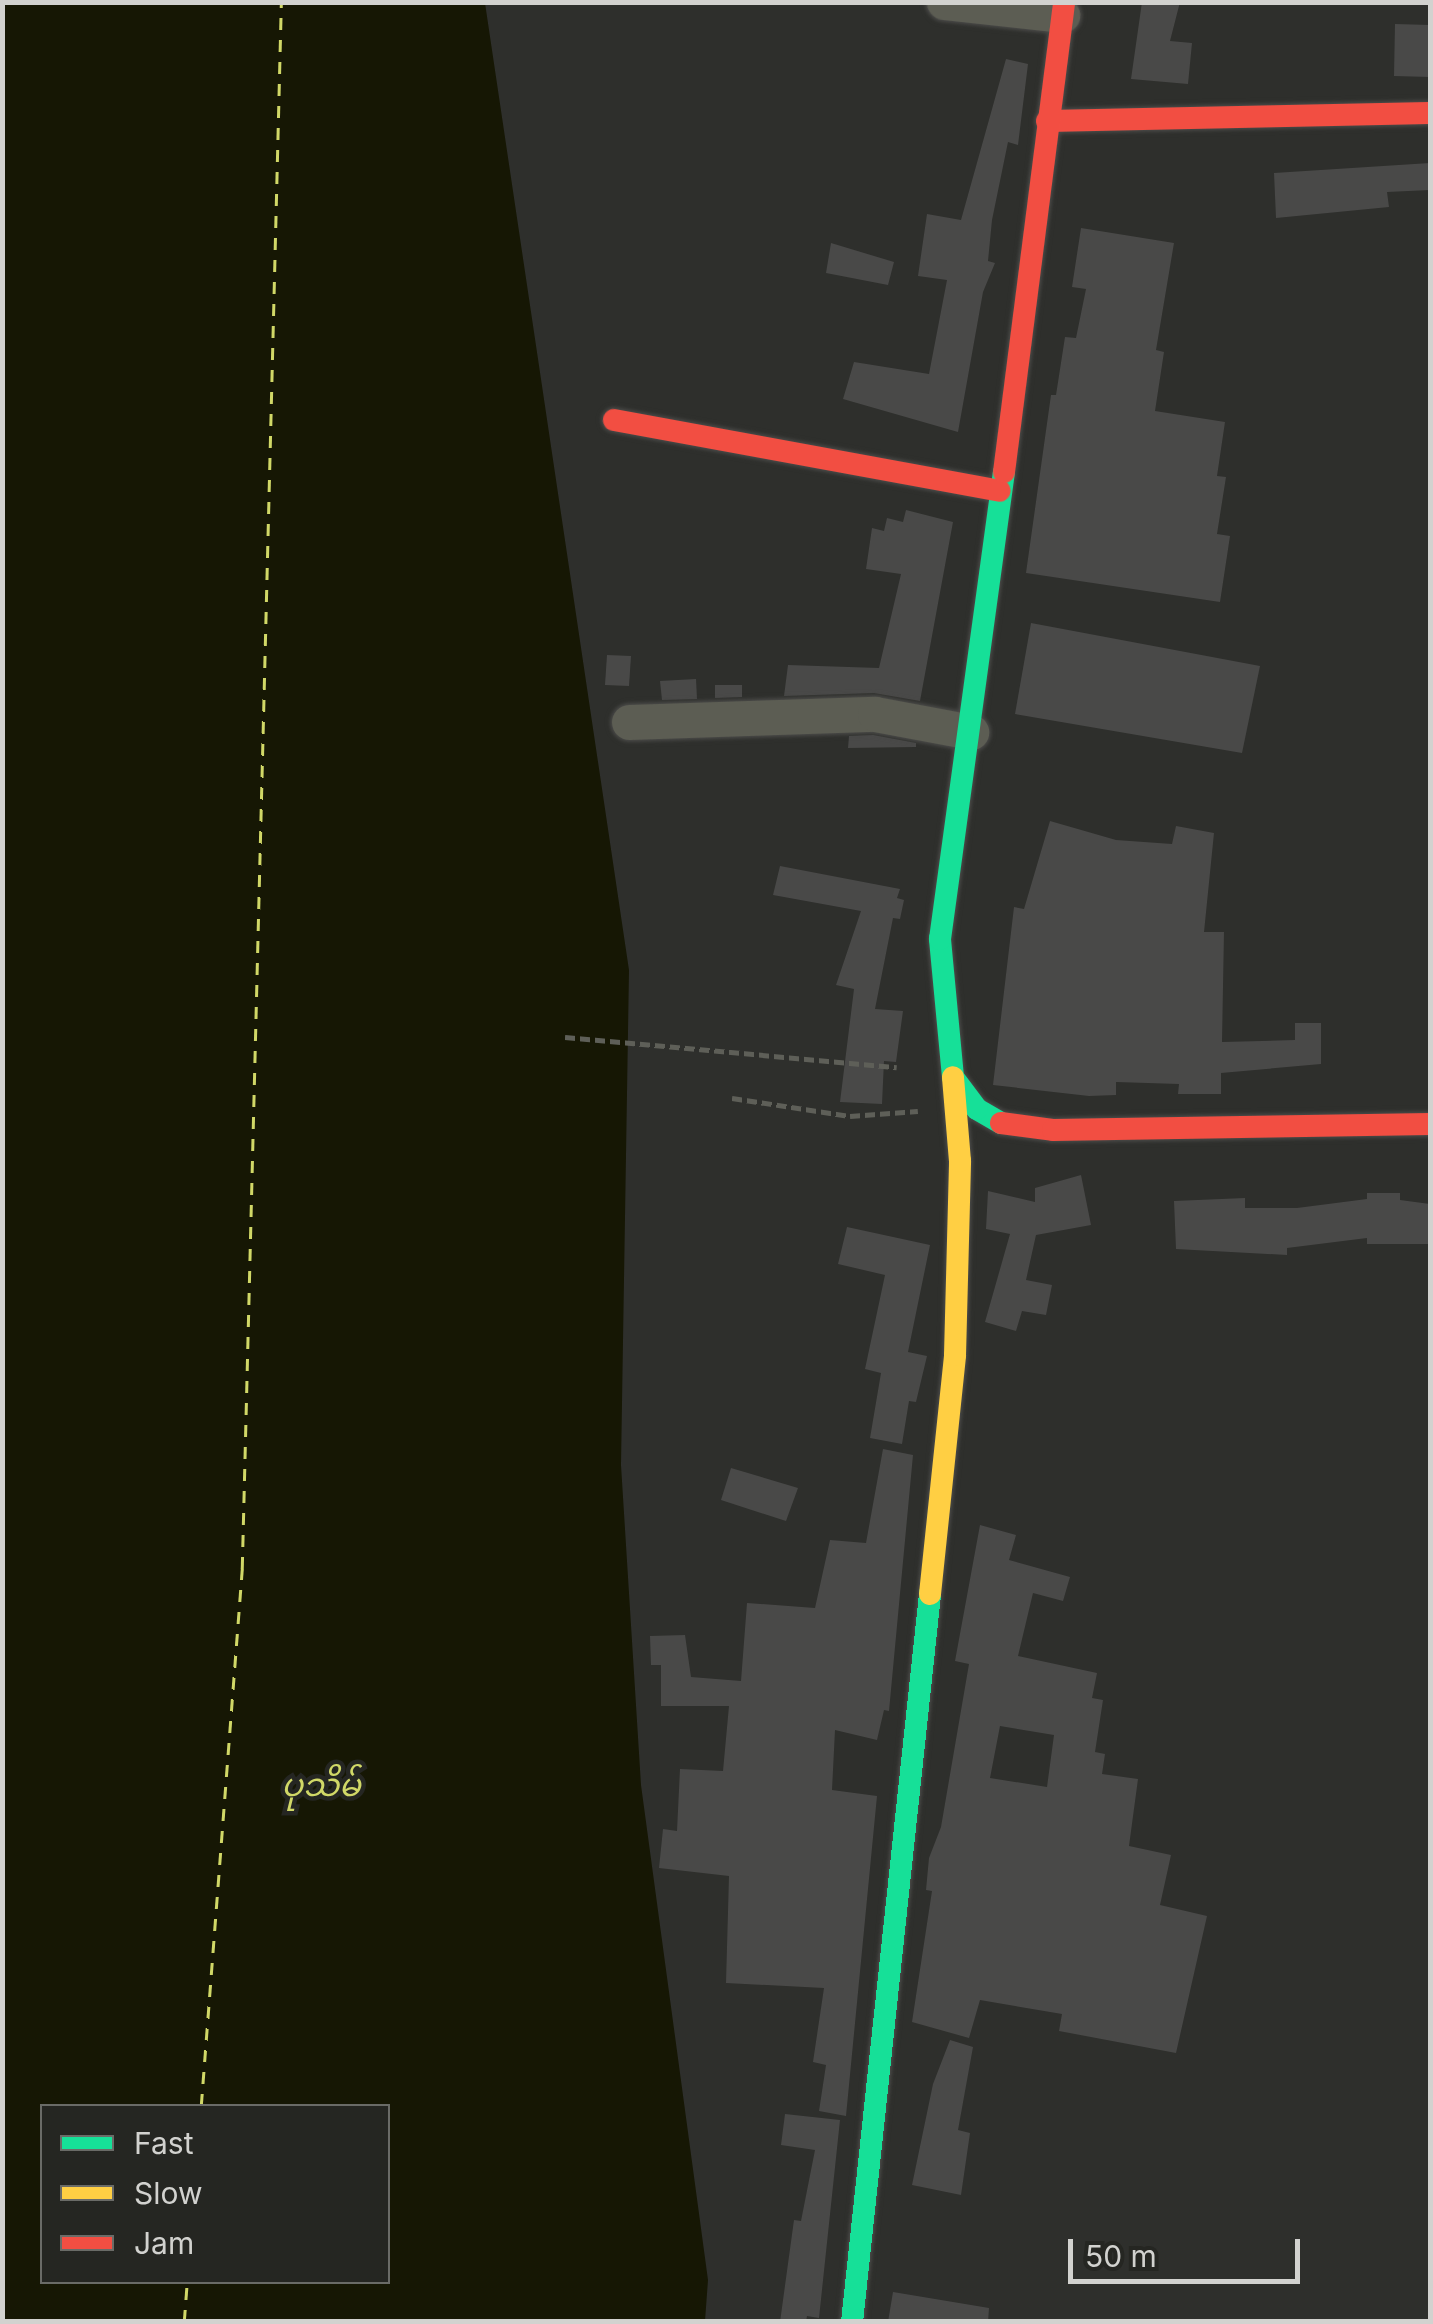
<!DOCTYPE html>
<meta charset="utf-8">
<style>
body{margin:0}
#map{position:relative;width:1433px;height:2324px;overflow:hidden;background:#2e2f2c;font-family:Inter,"Noto Sans Myanmar",sans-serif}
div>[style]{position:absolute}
.water>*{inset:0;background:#161704}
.ferry>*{height:2.5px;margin-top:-1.25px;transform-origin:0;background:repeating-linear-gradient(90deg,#d1d867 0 12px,transparent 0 22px)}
.building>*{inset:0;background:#494948}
.path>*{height:5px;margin-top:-2.5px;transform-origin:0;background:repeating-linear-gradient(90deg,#5e5f58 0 10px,transparent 0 15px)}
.roads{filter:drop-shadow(0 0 2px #4c4c4a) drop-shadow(0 0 2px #4c4c4a)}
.street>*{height:35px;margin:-17.5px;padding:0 17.5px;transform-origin:17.5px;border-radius:17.5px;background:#5c5d53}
.fast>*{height:22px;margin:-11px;padding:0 11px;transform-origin:11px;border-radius:11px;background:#16e098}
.slow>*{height:22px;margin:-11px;padding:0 11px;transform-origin:11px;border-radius:11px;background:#ffcf43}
.jam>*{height:22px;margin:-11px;padding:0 11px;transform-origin:11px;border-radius:11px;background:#f24e42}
span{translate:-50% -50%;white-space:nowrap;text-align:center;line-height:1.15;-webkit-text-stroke:9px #252622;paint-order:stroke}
.water-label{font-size:32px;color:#d1d867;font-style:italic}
.frame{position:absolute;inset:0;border:5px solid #d2d2cf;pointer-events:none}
.legend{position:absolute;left:40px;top:2104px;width:350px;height:180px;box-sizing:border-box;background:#252622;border:2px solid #6a6b67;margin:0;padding:12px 18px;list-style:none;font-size:30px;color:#d2d2cf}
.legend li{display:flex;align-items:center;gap:20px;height:50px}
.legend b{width:50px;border:2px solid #6a6b67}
.scale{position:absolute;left:1068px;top:2239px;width:232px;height:45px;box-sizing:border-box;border:5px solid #d2d2cf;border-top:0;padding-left:12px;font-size:30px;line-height:35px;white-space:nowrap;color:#d2d2cf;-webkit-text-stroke:8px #252622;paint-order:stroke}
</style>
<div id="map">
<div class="water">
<i style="clip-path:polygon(evenodd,3px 2px,485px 3px,629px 970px,621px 1465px,641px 1785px,708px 2280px,705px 2321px,3px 2321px,3px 2px,42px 2106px,388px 2106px,388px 2282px,42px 2282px,42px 2106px)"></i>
</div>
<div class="ferry">
<i style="left:201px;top:2106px;width:539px;rotate:-85.63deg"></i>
<i style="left:242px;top:1569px;width:1567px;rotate:-88.57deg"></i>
<i style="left:184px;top:2322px;width:40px;rotate:-85.7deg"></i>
</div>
<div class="building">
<i style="clip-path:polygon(1142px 2px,1180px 2px,1170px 41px,1192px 43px,1188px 84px,1131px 79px)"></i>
<i style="clip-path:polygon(1395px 24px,1430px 25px,1430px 77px,1394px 76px)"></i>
<i style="clip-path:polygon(1006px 59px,1028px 64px,1018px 145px,1008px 142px,992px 220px,988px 261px,995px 263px,983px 292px,958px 432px,843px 399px,854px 362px,929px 374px,947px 280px,918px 276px,927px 214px,961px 220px)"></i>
<i style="clip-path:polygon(1430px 163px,1430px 190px,1387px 192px,1389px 207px,1276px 218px,1274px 173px)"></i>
<i style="clip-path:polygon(1081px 228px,1174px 243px,1156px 350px,1164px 352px,1155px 411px,1225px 422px,1217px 476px,1226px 477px,1217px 534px,1230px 536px,1220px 602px,1026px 573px,1051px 395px,1056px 395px,1065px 337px,1076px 338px,1086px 289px,1072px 287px)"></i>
<i style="clip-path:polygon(831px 243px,894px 262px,888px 285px,826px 273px)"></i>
<i style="clip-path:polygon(906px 510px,953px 522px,920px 701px,874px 693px,784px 696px,788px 665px,879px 668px,901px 574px,866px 569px,872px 528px,884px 531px,887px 518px,903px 522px)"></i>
<i style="clip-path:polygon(1031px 623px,1260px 666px,1242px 753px,1015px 714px)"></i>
<i style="clip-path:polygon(607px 655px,631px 656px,629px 686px,605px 685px)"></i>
<i style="clip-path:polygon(696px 679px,697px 699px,662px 700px,660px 681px)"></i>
<i style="clip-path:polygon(715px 685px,742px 685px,742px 697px,715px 698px)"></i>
<i style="clip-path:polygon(873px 735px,916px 743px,916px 747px,848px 748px,849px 736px)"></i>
<i style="clip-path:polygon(1050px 821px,1116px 840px,1172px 844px,1176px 826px,1214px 833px,1204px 932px,1224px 932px,1222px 1042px,1295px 1040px,1295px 1023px,1321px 1023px,1321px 1064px,1221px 1073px,1221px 1094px,1178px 1094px,1179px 1084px,1116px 1082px,1116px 1095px,1089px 1096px,993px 1085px,1014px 907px,1024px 909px)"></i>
<i style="clip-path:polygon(780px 866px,900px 889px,897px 898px,904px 900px,900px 919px,893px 918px,875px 1009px,903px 1011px,896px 1062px,884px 1061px,882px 1104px,840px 1102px,854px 989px,836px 985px,861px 911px,773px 895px)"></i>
<i style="clip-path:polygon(1081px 1175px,1091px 1225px,1036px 1235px,1026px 1280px,1052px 1285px,1046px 1315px,1022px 1311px,1016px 1331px,985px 1322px,1010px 1234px,986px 1229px,988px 1191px,1035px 1202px,1035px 1188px)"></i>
<i style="clip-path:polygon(1367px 1193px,1400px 1193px,1400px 1200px,1430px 1204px,1430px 1244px,1367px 1244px,1367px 1238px,1287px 1248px,1287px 1255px,1176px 1249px,1174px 1201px,1245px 1198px,1245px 1208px,1297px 1208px,1367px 1199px)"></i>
<i style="clip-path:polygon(847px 1227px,930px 1245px,908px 1352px,927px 1356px,916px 1402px,909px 1401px,902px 1444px,870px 1438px,881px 1373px,865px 1369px,885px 1275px,838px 1264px)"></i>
<i style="clip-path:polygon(883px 1449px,913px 1455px,889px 1711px,884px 1710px,877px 1740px,835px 1730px,832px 1790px,877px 1796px,846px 2116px,819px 2111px,826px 2065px,813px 2062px,824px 1988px,726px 1983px,729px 1876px,659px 1868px,663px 1829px,677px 1831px,680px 1769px,723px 1771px,729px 1706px,661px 1706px,661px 1665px,651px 1665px,650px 1636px,685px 1635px,691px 1677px,741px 1681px,747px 1603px,815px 1608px,830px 1540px,866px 1543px)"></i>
<i style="clip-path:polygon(731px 1468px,798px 1488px,786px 1521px,721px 1500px)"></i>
<i style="clip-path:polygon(evenodd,980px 1525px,1016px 1535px,1009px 1560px,1070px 1577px,1063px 1601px,1033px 1593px,1018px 1656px,1097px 1673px,1092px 1698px,1103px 1700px,1095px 1752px,1105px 1754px,1102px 1774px,1138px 1779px,1129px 1846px,1171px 1855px,1160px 1905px,1207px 1916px,1176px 2053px,1059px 2031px,1062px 2014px,980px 2000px,969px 2038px,912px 2022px,932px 1891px,926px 1890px,929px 1858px,941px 1827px,969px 1664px,955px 1661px,980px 1525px,1000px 1726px,1054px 1735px,1047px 1787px,990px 1778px,1000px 1726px)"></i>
<i style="clip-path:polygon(950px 2040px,973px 2047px,958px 2130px,970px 2133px,961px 2195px,912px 2185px,933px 2084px)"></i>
<i style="clip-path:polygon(785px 2114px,840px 2120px,819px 2318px,807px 2316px,806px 2322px,780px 2322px,794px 2220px,801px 2221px,815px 2150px,781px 2145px)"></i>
<i style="clip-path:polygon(893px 2292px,989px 2308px,988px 2322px,888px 2322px)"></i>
</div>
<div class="path">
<i style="left:565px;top:1037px;width:333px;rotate:5.2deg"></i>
<i style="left:732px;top:1098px;width:119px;rotate:8.7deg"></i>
<i style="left:850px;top:1116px;width:68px;rotate:-4.2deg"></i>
</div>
<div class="roads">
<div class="street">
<i style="left:944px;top:2px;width:119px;rotate:6.3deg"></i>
<i style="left:629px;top:722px;width:246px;rotate:-1.9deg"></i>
<i style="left:875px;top:714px;width:98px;rotate:10.6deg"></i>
</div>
<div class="fast">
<i style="left:1001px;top:1123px;width:28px;rotate:-150deg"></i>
<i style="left:977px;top:1109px;width:40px;rotate:-127deg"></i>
<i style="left:953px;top:1077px;width:139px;rotate:-95.4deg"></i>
<i style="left:940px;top:939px;width:471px;rotate:-82.2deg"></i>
<i style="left:852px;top:2322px;width:732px;rotate:-83.88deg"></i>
</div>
<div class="slow">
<i style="left:930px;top:1594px;width:240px;rotate:-84deg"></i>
<i style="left:955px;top:1355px;width:194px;rotate:-88.5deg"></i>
<i style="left:960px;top:1161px;width:84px;rotate:-94.8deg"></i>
</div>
<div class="jam">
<i style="left:1047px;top:121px;width:383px;rotate:-1.2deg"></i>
<i style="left:614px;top:420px;width:392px;rotate:10.4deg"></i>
<i style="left:1004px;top:472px;width:474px;rotate:-82.7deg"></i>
<i style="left:1001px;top:1123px;width:52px;rotate:7.7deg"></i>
<i style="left:1053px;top:1130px;width:377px;rotate:-0.9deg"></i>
</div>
</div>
<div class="water-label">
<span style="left:321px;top:1785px">ပုသိမ်</span>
</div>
<div class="frame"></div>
<ul class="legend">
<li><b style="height:12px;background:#16e098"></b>Fast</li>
<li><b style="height:12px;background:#ffcf43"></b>Slow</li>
<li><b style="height:12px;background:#f24e42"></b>Jam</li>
</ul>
<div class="scale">50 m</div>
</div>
